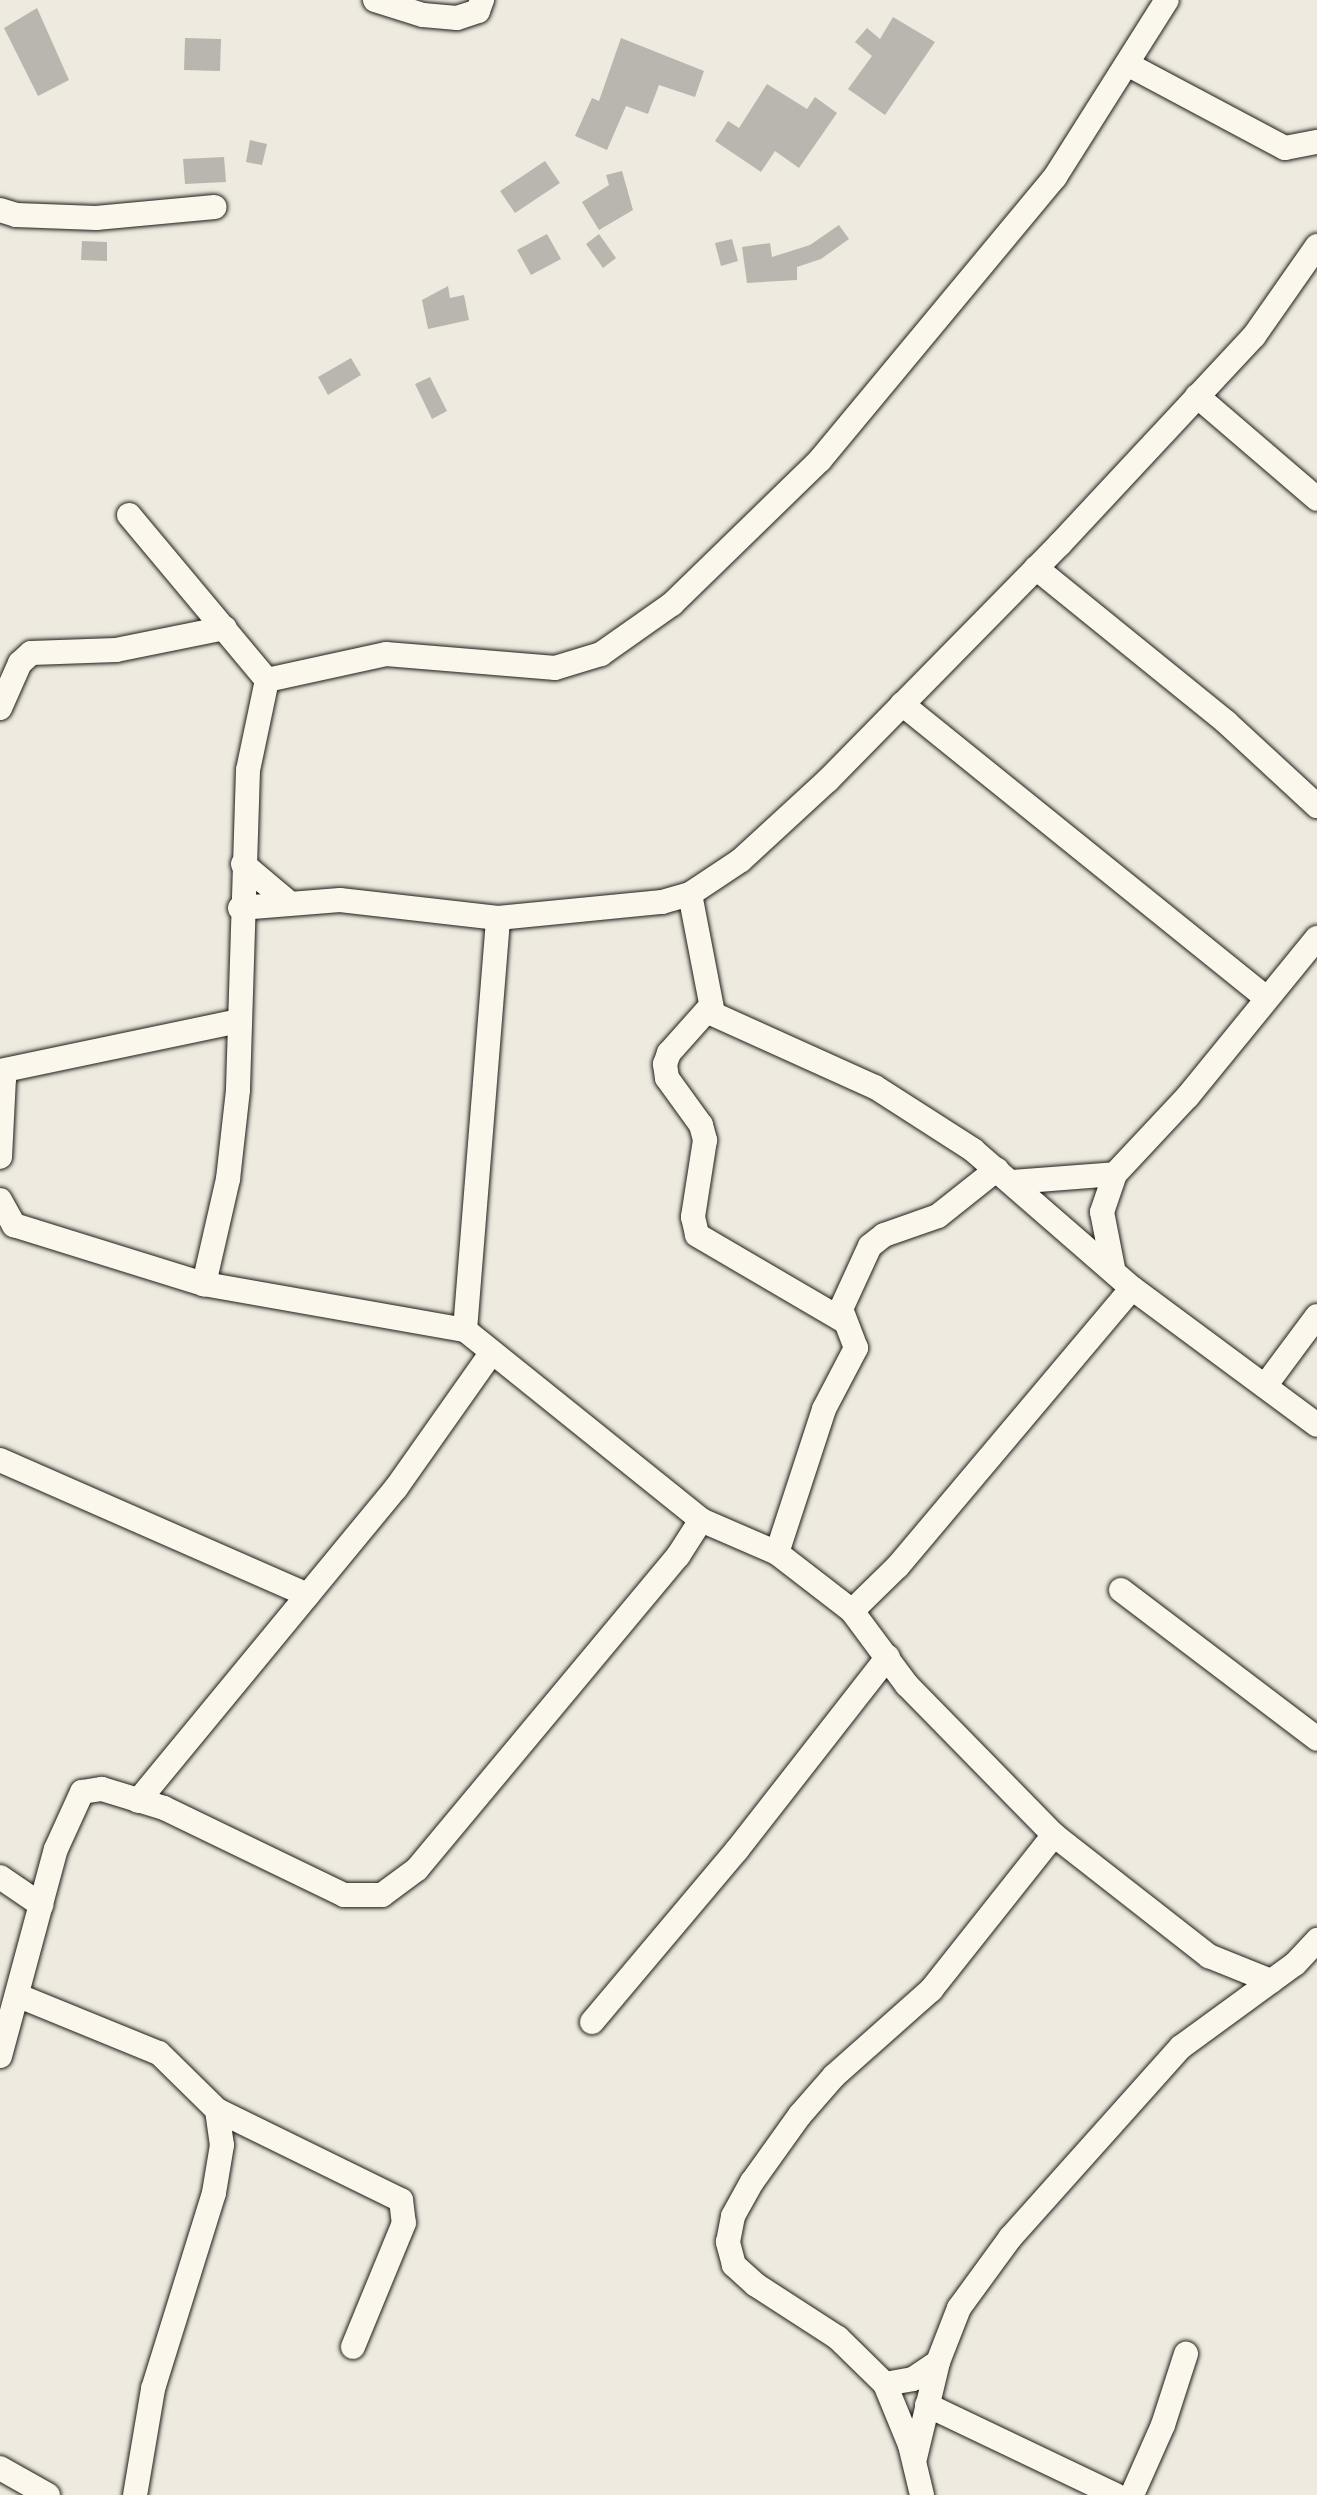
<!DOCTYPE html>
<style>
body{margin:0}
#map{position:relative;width:1317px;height:2495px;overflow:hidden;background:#eeeadf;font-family:"Comic Neue",sans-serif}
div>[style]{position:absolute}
.building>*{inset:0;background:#b9b6af}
.roads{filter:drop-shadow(0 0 2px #1c1c1c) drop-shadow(0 0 2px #1c1c1c)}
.minor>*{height:24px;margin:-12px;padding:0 12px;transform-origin:12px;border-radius:12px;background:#fbf7ec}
span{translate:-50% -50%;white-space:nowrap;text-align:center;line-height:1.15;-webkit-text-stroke:6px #fbf7ec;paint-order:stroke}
</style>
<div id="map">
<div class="building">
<i style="clip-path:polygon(37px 8px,69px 80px,38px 96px,4px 28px)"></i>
<i style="clip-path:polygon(893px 17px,935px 42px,885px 115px,848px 89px,872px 56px,855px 42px,867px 28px,880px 39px)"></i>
<i style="clip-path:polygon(185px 38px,221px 39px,220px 71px,184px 70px)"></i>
<i style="clip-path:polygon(621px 38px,704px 71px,695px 97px,659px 85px,648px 114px,626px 106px,607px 150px,575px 136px,592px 98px,599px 101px)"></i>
<i style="clip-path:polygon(767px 84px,807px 109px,815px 97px,837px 113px,799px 168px,775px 151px,761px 172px,715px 141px,728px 121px,739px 128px)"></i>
<i style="clip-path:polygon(250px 140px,267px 144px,262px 165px,246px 162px)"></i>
<i style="clip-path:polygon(224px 157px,226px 182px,185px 184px,183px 159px)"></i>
<i style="clip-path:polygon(545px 161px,560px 183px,515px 213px,500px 191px)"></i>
<i style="clip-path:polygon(622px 171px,633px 210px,599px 230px,582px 202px,609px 185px,606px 175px)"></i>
<i style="clip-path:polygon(839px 225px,849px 239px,821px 259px,797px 267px,797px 280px,747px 283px,742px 247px,770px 243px,772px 257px,810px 245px)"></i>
<i style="clip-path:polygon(547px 234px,561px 259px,531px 275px,517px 250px)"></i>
<i style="clip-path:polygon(599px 234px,616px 258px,603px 268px,586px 244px)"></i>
<i style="clip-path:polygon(732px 239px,738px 261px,721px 266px,715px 243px)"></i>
<i style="clip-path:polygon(82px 241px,107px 242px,107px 261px,81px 260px)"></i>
<i style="clip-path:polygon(448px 286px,450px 298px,464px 295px,469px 320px,428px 329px,422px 300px)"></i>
<i style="clip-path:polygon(351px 358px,361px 375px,328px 395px,318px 377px)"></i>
<i style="clip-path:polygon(430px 377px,447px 411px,432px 419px,415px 384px)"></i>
</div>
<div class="roads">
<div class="minor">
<i style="left:375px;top:0;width:50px;rotate:17.4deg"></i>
<i style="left:423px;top:15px;width:34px;rotate:5deg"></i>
<i style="left:457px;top:18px;width:22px;rotate:-18deg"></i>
<i style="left:478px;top:11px;width:12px;rotate:-70deg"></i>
<i style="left:1127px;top:64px;width:179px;rotate:28deg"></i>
<i style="left:1285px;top:148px;width:33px;rotate:-11deg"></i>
<i style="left:0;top:210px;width:17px;rotate:17deg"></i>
<i style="left:16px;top:215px;width:80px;rotate:2.1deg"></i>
<i style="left:96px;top:218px;width:119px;rotate:-5.3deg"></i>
<i style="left:1197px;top:396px;width:158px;rotate:40.6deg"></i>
<i style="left:129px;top:515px;width:215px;rotate:50.1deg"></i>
<i style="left:267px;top:680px;width:92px;rotate:101.9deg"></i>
<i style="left:248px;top:770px;width:320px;rotate:91.8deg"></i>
<i style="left:238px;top:1090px;width:90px;rotate:96.4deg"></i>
<i style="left:228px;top:1179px;width:108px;rotate:102.9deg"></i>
<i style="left:1036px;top:568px;width:245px;rotate:39deg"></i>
<i style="left:1226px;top:722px;width:124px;rotate:42.7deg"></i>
<i style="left:267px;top:680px;width:122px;rotate:-12.3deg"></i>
<i style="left:386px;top:654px;width:170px;rotate:4.7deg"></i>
<i style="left:555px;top:668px;width:48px;rotate:-16.9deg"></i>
<i style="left:601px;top:654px;width:87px;rotate:-35.2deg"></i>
<i style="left:672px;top:604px;width:206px;rotate:-44.2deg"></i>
<i style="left:820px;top:460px;width:368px;rotate:-50.3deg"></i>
<i style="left:1055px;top:177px;width:209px;rotate:-57.7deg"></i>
<i style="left:902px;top:704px;width:469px;rotate:38.9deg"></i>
<i style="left:0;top:708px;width:49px;rotate:-66deg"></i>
<i style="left:20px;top:663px;width:15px;rotate:-42deg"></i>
<i style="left:31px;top:653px;width:85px;rotate:-2deg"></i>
<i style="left:116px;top:650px;width:111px;rotate:-11.4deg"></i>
<i style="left:243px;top:864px;width:57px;rotate:40.1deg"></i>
<i style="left:690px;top:894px;width:122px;rotate:79.1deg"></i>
<i style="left:713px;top:1014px;width:178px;rotate:24.3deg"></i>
<i style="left:875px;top:1087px;width:117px;rotate:32.7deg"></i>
<i style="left:973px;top:1150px;width:211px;rotate:41deg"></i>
<i style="left:1132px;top:1288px;width:230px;rotate:36.5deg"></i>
<i style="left:240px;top:908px;width:100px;rotate:-4.6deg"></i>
<i style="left:340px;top:900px;width:159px;rotate:6.5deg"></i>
<i style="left:498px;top:918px;width:165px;rotate:-5.6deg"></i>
<i style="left:662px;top:902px;width:29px;rotate:-16deg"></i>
<i style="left:690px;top:894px;width:61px;rotate:-33.7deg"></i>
<i style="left:741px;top:860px;width:118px;rotate:-42.6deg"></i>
<i style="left:828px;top:780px;width:331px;rotate:-45.5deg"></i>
<i style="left:1060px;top:544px;width:284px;rotate:-47deg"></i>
<i style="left:1254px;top:336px;width:110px;rotate:-55deg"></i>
<i style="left:710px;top:1007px;width:62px;rotate:131.7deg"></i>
<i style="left:669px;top:1053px;width:12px;rotate:110deg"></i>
<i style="left:665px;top:1064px;width:14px;rotate:82deg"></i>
<i style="left:667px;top:1078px;width:58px;rotate:54.1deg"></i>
<i style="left:701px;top:1125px;width:16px;rotate:75deg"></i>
<i style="left:705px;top:1140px;width:78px;rotate:98.9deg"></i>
<i style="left:693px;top:1217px;width:18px;rotate:77deg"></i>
<i style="left:697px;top:1235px;width:167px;rotate:30.3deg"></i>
<i style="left:0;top:1071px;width:244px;rotate:-11.8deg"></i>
<i style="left:0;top:1074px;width:6px;rotate:45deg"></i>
<i style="left:4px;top:1078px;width:79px;rotate:92.9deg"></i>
<i style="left:1012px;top:1182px;width:103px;rotate:-4.4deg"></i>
<i style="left:0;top:1200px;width:29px;rotate:61deg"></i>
<i style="left:14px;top:1225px;width:199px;rotate:17.3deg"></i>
<i style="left:204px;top:1284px;width:265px;rotate:10deg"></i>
<i style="left:465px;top:1330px;width:303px;rotate:38.8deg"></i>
<i style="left:1113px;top:1268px;width:57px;rotate:-101.1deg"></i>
<i style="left:1102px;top:1212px;width:40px;rotate:-71.1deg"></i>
<i style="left:1115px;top:1174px;width:107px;rotate:-46.9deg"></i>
<i style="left:1188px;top:1096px;width:204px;rotate:-50.8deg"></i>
<i style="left:465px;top:1330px;width:413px;rotate:-85.4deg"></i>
<i style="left:1265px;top:1386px;width:87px;rotate:-53.4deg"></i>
<i style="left:0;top:1460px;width:336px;rotate:23.7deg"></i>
<i style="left:777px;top:1553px;width:151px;rotate:-71.9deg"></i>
<i style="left:824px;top:1409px;width:69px;rotate:-62.3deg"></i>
<i style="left:856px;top:1348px;width:42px;rotate:-111deg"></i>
<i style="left:841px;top:1309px;width:69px;rotate:-65.3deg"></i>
<i style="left:870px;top:1246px;width:18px;rotate:-38deg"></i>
<i style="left:884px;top:1235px;width:57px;rotate:-19.4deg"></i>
<i style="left:938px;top:1216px;width:75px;rotate:-38.5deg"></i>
<i style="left:1121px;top:1590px;width:246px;rotate:37.2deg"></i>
<i style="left:852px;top:1611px;width:64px;rotate:-44.4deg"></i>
<i style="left:898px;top:1566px;width:363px;rotate:-49.9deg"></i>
<i style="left:138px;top:1801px;width:406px;rotate:-50.5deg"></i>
<i style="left:396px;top:1488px;width:166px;rotate:-54.8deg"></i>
<i style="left:0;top:1877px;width:50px;rotate:34.3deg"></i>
<i style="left:19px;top:1996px;width:151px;rotate:22.2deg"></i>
<i style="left:159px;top:2053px;width:81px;rotate:44.5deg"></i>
<i style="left:217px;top:2110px;width:35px;rotate:82deg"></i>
<i style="left:222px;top:2145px;width:49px;rotate:99.5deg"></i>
<i style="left:214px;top:2193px;width:205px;rotate:107.3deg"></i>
<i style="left:153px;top:2389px;width:108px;rotate:99.6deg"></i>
<i style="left:592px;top:2022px;width:225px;rotate:-49.9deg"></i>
<i style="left:737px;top:1850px;width:245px;rotate:-52deg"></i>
<i style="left:0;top:2056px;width:214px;rotate:-74.9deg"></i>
<i style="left:56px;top:1849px;width:63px;rotate:-65.5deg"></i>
<i style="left:82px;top:1792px;width:20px;rotate:-9deg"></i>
<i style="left:102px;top:1789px;width:65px;rotate:17deg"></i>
<i style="left:164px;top:1808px;width:200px;rotate:25.8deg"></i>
<i style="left:344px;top:1895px;width:38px"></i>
<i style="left:382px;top:1895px;width:44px;rotate:-36.6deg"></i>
<i style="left:417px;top:1869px;width:408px;rotate:-50.2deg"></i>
<i style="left:678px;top:1556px;width:43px;rotate:-57.4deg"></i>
<i style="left:701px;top:1520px;width:83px;rotate:23.5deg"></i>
<i style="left:777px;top:1553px;width:95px;rotate:37.7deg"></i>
<i style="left:852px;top:1611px;width:92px;rotate:53.4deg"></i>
<i style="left:907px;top:1685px;width:210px;rotate:45.6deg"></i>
<i style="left:1054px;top:1835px;width:197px;rotate:38deg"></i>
<i style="left:1209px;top:1956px;width:67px;rotate:22deg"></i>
<i style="left:217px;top:2110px;width:205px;rotate:26.1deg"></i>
<i style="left:401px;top:2200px;width:23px;rotate:83deg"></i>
<i style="left:404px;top:2223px;width:134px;rotate:112.4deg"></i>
<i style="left:885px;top:2384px;width:28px;rotate:-10deg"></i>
<i style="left:913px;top:2379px;width:30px;rotate:-34deg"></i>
<i style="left:927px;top:2405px;width:209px;rotate:25.5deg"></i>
<i style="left:915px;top:2458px;width:99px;rotate:-76.5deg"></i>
<i style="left:938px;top:2362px;width:58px;rotate:-68.7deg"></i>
<i style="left:959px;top:2308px;width:87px;rotate:-53.9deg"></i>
<i style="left:1010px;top:2238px;width:256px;rotate:-48.2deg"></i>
<i style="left:1181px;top:2047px;width:141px;rotate:-36.1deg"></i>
<i style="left:1295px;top:1964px;width:33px;rotate:-47deg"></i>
<i style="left:0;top:2468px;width:55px;rotate:29.4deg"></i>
<i style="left:922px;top:2495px;width:51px;rotate:-103.5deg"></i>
<i style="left:910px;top:2445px;width:66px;rotate:-112.3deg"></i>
<i style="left:885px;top:2384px;width:66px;rotate:-135.6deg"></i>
<i style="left:838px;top:2338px;width:98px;rotate:-147.1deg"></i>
<i style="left:756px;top:2285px;width:30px;rotate:-138deg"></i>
<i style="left:734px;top:2265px;width:24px;rotate:-105deg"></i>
<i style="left:728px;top:2242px;width:26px;rotate:-79deg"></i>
<i style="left:733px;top:2216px;width:39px;rotate:-61deg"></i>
<i style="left:752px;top:2182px;width:82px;rotate:-54.4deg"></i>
<i style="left:800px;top:2115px;width:52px;rotate:-48.9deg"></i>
<i style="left:834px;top:2076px;width:130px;rotate:-41.6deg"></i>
<i style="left:931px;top:1990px;width:198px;rotate:-51.6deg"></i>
<i style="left:1132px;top:2495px;width:77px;rotate:-66.1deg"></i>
<i style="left:1163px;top:2425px;width:75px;rotate:-72.1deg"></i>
</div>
</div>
</div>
